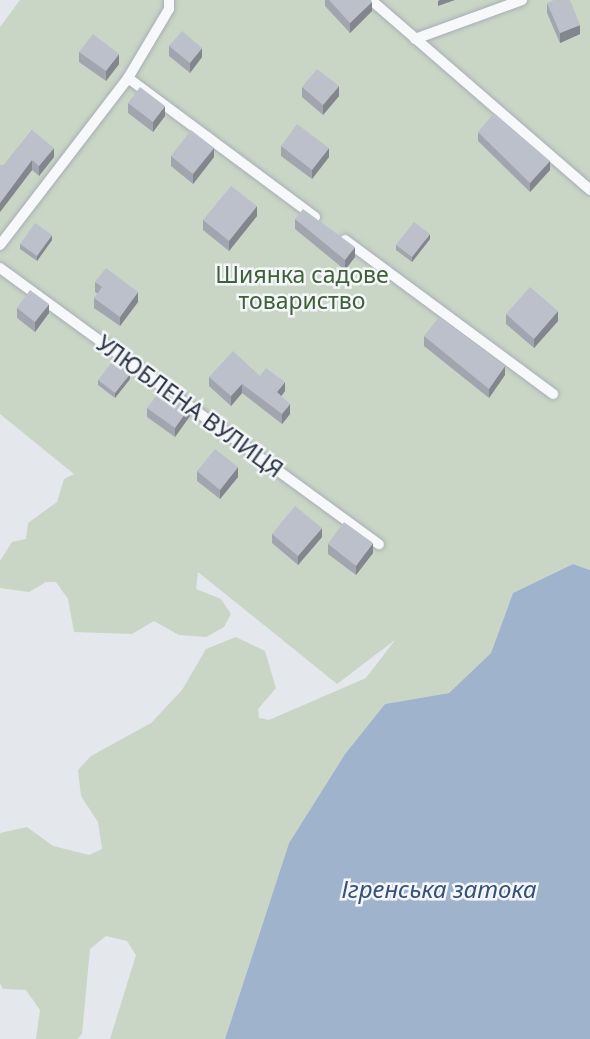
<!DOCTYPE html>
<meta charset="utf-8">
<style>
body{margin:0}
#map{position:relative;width:590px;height:1039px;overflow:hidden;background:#e4e7ec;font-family:"Noto Sans",sans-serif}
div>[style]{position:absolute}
.green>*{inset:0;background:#c9d6c5}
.water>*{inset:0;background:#9fb4cc}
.roads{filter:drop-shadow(0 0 2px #a9aeb7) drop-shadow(0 0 2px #a9aeb7)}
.lane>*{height:10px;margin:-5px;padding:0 5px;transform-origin:5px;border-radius:5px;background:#f7f8fa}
.wall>*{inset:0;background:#a1a5ae}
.shaded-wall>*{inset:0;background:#83868d}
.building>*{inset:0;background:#bbc0ca}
span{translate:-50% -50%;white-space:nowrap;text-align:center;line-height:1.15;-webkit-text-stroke:5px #f4f6f9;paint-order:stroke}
.park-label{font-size:23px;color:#3f6138}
.street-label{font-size:23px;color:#2b3445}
.water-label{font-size:24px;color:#34527a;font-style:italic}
</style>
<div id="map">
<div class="green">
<i style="clip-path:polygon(20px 0,590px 0,590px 570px,573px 564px,513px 593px,491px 653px,449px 693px,385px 704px,345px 754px,289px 843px,225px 1039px,110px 1039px,136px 955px,127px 941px,106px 936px,90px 949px,82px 1034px,77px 1039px,36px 1039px,40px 1010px,26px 990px,3px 989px,0 983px,0 833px,27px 827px,53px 846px,89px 855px,102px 849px,98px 822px,81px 796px,78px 770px,91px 756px,151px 723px,182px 690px,206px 649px,236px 637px,265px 651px,276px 688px,258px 709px,259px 718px,269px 720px,366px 678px,395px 640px,337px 684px,198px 572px,196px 589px,221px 599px,231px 614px,224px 627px,206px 637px,179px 635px,154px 621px,132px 634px,74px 632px,68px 599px,56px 582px,46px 582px,29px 592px,0 588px,0 561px,12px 542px,26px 539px,28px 523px,57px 502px,64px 479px,74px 474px,0 414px,0 27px)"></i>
</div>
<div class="water">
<i style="clip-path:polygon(573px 564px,590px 570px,590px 1039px,225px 1039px,289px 843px,345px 754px,385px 704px,449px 693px,491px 653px,513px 593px)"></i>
</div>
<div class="roads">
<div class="lane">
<i style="left:371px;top:0;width:290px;rotate:40.9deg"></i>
<i style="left:415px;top:39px;width:114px;rotate:-20deg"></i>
<i style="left:128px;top:78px;width:233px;rotate:36.6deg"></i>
<i style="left:345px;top:240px;width:259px;rotate:36.5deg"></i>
<i style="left:0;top:245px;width:210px;rotate:-52.5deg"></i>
<i style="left:128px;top:78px;width:80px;rotate:-59.3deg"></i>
<i style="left:169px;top:9px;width:9px;rotate:-90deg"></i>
<i style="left:0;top:268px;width:469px;rotate:36.1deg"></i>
</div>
</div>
<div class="wall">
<i style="clip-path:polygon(325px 0,371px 0,372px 11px,350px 33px,325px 6px)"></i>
<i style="clip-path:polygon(547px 3px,580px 34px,560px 43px,547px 13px)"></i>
<i style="clip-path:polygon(169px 46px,202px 57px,190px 73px,169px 56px)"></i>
<i style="clip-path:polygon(79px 52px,119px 64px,106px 81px,79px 62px)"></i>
<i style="clip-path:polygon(302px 87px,339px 96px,323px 115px,302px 97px)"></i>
<i style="clip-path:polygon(128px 103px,165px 116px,153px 132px,128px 113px)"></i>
<i style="clip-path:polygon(32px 130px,54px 157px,39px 176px,32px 170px,0 212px,0 165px,4px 165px)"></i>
<i style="clip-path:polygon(478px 132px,550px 170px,530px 192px,478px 141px)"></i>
<i style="clip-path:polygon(281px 146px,329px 157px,312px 179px,281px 156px)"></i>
<i style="clip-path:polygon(171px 156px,214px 157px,193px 184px,171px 166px)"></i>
<i style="clip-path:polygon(257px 216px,229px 251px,203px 230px,203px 220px)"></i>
<i style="clip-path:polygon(295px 219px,355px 257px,345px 270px,295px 229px)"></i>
<i style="clip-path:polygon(430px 239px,412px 262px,396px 250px,396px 245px)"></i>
<i style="clip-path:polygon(52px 240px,37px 261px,20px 249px,20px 244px)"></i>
<i style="clip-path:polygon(95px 282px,138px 302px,120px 326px,94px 308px,94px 298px,98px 294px,95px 292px)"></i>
<i style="clip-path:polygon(17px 308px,49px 313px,35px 332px,17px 318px)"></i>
<i style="clip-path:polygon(506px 314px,558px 321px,534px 348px,506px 324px)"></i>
<i style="clip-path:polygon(424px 336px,505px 375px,489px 398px,424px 346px)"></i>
<i style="clip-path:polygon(260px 376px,285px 391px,281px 396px,290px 414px,282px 424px,242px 393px,231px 406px,209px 386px,209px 377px)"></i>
<i style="clip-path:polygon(130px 379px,115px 398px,98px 385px,98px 380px)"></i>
<i style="clip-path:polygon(147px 408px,190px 416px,175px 437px,147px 417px)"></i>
<i style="clip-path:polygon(197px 471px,238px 477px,220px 499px,197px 481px)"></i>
<i style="clip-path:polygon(272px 534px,322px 537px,298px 565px,272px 543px)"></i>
<i style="clip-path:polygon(328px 544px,373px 553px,356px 575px,328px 554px)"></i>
</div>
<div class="shaded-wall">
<i style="clip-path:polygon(440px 0,455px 0,438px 6px,438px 1px)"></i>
<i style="clip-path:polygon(372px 2px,372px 11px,350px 33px,350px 23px)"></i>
<i style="clip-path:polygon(580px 25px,580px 34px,560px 43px,560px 33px)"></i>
<i style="clip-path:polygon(202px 48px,202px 57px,190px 73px,190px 63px)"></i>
<i style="clip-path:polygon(119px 54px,119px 64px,106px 81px,106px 71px)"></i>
<i style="clip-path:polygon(339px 86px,339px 96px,323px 115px,323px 105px)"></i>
<i style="clip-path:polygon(165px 106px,165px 116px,153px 132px,153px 122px)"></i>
<i style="clip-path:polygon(54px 148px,54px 157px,39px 176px,39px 166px)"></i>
<i style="clip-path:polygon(214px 148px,214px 157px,193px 184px,193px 174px)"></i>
<i style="clip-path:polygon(329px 148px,329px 157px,312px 179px,312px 170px)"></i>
<i style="clip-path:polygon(32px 160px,32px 170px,0 212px,0 203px)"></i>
<i style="clip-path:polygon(550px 161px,550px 170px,530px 192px,530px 183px)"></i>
<i style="clip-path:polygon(257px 206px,257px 216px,229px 251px,229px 241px)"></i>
<i style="clip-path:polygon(430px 234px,430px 239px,412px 262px,412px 257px)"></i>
<i style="clip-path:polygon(52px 235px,52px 240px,37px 261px,37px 256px)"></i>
<i style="clip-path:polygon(355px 247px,355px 257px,345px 270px,345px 260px)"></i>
<i style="clip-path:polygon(138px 292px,138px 302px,120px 326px,120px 317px)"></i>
<i style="clip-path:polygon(49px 304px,49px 313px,35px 332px,35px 322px)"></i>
<i style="clip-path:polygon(558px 311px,558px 321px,534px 348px,534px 339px)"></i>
<i style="clip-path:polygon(505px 366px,505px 375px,489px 398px,489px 389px)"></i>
<i style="clip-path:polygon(130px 374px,130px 379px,115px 398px,115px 393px)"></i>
<i style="clip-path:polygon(285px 382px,285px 391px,277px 402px,277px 392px)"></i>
<i style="clip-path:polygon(242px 384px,242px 393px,231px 406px,231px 396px)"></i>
<i style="clip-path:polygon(290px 404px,290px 414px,282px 424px,282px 414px)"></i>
<i style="clip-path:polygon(190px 407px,190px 416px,175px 437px,175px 428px)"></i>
<i style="clip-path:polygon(238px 467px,238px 477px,220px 499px,220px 490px)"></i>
<i style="clip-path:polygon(322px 528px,322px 537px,298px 565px,298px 556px)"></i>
<i style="clip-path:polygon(373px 543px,373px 553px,356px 575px,356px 566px)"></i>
</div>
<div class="building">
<i style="clip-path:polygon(329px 0,371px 0,372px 2px,350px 23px)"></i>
<i style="clip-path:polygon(554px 0,570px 0,580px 25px,560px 33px,547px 3px)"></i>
<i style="clip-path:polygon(182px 31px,202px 48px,190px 63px,169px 46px)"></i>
<i style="clip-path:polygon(93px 34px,119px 54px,106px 71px,79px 52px)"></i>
<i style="clip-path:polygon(317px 69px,339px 86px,323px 105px,302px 87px)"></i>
<i style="clip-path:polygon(140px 87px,165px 106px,153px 122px,128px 103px)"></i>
<i style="clip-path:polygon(494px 113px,550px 161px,530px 183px,478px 132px)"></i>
<i style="clip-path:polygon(297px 124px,329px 148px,312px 170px,281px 146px)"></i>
<i style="clip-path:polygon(32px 130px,54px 148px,39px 166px,32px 160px,0 203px,0 165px,4px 165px)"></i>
<i style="clip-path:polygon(191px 130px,214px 148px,193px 174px,171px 156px)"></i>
<i style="clip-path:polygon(231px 186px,257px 206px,229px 241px,203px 220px)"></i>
<i style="clip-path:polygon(303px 209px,355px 247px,345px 260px,295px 219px)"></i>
<i style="clip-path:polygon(414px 222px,430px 234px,412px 257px,396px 245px)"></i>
<i style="clip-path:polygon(35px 223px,52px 235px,37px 256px,20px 244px)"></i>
<i style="clip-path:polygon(106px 268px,138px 292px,120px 317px,94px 298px,102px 287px,95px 282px)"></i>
<i style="clip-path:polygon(530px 287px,558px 311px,534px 339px,506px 314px)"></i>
<i style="clip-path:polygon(30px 290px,49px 304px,35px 322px,17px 308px)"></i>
<i style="clip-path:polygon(439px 317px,505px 366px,489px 389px,424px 336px)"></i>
<i style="clip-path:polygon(233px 351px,260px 376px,266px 368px,285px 382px,277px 392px,290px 404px,282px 414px,242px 384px,231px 396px,209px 377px)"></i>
<i style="clip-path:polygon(113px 361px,130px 374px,115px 393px,98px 380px)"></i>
<i style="clip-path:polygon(163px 387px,190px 407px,175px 428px,147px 408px)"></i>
<i style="clip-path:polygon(215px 449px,238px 467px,220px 490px,197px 471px)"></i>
<i style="clip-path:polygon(295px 506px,322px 528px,298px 556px,272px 534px)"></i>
<i style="clip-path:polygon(344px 522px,373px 543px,356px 566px,328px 544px)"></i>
</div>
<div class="park-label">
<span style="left:302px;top:287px">Шиянка садове<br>товариство</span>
</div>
<div class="street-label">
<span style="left:190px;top:406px;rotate:36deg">УЛЮБЛЕНА ВУЛИЦЯ</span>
</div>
<div class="water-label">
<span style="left:439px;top:889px">Ігренська затока</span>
</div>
</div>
